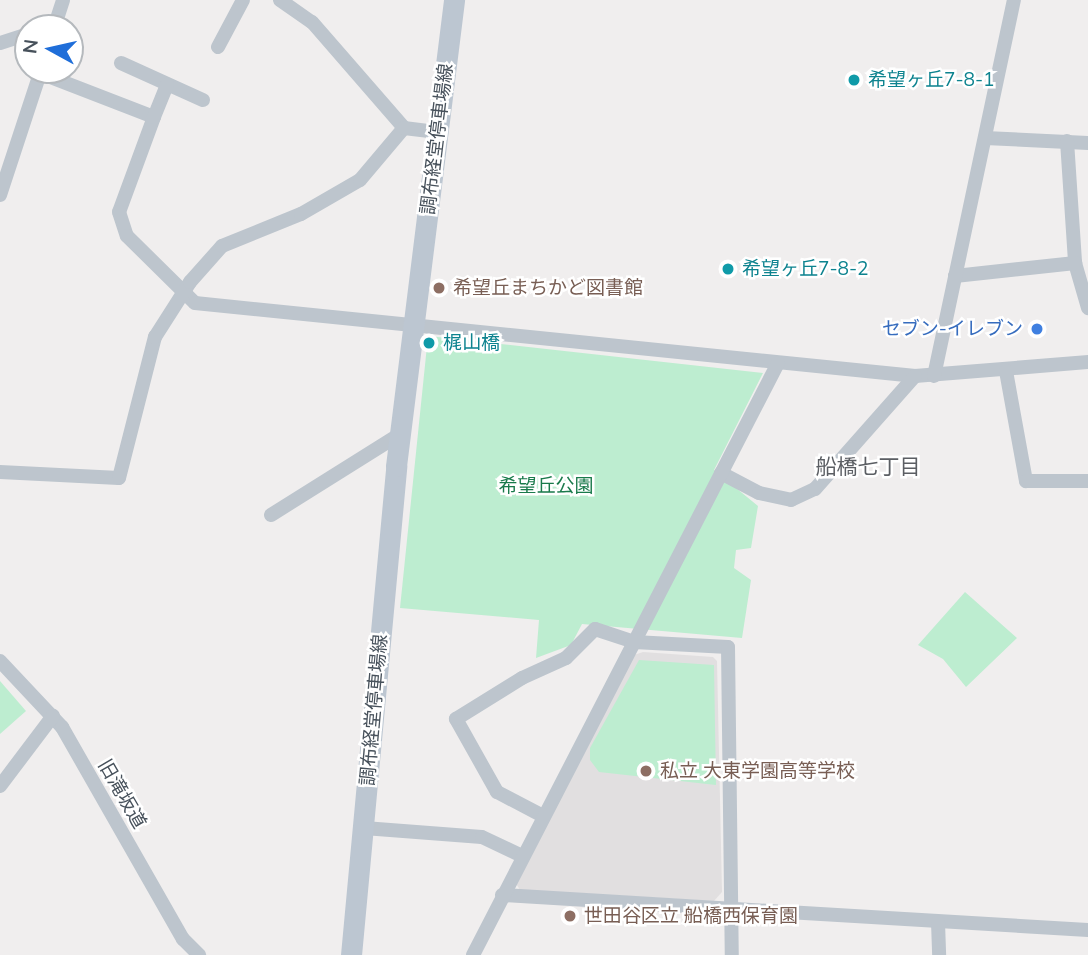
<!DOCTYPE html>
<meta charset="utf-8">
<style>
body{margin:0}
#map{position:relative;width:1088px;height:955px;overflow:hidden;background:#f0eeee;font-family:Mulish,"Noto Sans JP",sans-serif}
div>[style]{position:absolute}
.education>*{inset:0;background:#e1dfe0}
.green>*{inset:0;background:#bdedd0}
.minor>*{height:14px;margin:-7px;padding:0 7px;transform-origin:7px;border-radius:7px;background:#bdc5cd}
.secondary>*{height:21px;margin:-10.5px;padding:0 10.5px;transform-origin:10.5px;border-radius:10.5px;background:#bcc6d1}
.dots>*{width:19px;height:19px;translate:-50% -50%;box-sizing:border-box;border:4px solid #fff;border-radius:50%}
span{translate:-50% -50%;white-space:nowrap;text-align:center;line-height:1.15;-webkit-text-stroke:5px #fff;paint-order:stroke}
.culture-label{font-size:19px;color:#0d838f}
.left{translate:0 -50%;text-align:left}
.street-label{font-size:19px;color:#47515b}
.education-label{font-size:19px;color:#785e54}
.shop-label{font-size:19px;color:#366cbe}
.right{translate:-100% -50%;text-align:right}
.park-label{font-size:19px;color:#1a7a4b}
.neighbourhood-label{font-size:21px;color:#5b5e63}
.north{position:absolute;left:14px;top:14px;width:70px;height:70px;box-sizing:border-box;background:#fff;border:2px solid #b5b9bd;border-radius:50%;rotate:278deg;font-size:19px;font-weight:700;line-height:28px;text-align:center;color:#47515b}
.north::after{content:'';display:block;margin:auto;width:24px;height:32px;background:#1f6ed9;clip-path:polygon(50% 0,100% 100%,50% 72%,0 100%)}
</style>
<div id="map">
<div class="education">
<i style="clip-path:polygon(643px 652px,713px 657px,717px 661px,722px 892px,714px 901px,520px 890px,515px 882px,634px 655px)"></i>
</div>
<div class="green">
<i style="clip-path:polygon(428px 336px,763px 373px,714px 470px,758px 506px,751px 548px,736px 550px,734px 568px,751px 580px,742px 638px,582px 624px,571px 645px,536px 658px,539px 620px,400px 608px)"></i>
<i style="clip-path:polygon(965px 592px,1017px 638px,966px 687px,943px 659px,918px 645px)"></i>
<i style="clip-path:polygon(639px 660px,714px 665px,716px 785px,599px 772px,590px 760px,590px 748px)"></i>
<i style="clip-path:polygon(0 681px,26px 711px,0 734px)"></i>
</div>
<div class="minor">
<i style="left:280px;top:0;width:39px;rotate:35deg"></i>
<i style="left:312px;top:22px;width:140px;rotate:49deg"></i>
<i style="left:54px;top:28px;width:29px;rotate:-72deg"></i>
<i style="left:0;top:43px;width:29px;rotate:-18deg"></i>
<i style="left:218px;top:47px;width:53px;rotate:-62deg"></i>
<i style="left:121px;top:63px;width:90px;rotate:24.3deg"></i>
<i style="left:40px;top:73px;width:122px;rotate:21.1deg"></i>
<i style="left:154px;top:117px;width:101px;rotate:110.2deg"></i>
<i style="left:119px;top:212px;width:25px;rotate:72deg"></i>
<i style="left:127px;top:236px;width:95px;rotate:44.6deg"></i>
<i style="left:195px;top:303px;width:724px;rotate:5.79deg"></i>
<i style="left:915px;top:376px;width:174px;rotate:-4.6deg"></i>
<i style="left:154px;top:117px;width:35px;rotate:-68deg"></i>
<i style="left:985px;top:138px;width:103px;rotate:2.8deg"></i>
<i style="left:1067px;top:141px;width:122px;rotate:86.2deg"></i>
<i style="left:1075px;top:263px;width:47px;rotate:73.9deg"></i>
<i style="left:0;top:195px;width:132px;rotate:-71.8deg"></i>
<i style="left:955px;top:276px;width:121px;rotate:-6.2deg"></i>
<i style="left:1006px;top:371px;width:112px;rotate:79.7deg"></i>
<i style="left:1026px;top:481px;width:62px"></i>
<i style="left:934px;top:376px;width:384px;rotate:-78deg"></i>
<i style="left:0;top:472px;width:119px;rotate:2.9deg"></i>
<i style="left:119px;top:478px;width:146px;rotate:-75.7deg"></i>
<i style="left:155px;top:337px;width:65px;rotate:-57.5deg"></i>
<i style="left:190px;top:282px;width:48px;rotate:-48.4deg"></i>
<i style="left:222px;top:246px;width:85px;rotate:-22.1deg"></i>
<i style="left:301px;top:214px;width:68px;rotate:-30deg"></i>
<i style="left:360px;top:180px;width:68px;rotate:-49.8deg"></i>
<i style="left:404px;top:128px;width:34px;rotate:7deg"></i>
<i style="left:721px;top:473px;width:43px;rotate:27.8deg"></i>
<i style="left:759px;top:493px;width:33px;rotate:12deg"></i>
<i style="left:791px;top:500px;width:26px;rotate:-25deg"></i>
<i style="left:815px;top:489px;width:151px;rotate:-48.5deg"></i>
<i style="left:271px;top:515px;width:152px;rotate:-32.1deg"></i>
<i style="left:0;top:661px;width:91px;rotate:46.8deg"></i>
<i style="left:62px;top:727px;width:244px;rotate:60.3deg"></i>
<i style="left:183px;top:939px;width:23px;rotate:45deg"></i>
<i style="left:0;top:786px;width:88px;rotate:-52.9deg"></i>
<i style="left:543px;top:816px;width:52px;rotate:-152.4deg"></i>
<i style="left:497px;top:792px;width:84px;rotate:-119.3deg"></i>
<i style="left:456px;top:719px;width:78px;rotate:-31.8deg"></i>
<i style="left:522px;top:678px;width:48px;rotate:-24.4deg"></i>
<i style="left:566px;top:658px;width:41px;rotate:-45deg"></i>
<i style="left:595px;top:629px;width:41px;rotate:18.4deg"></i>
<i style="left:634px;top:642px;width:94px;rotate:3deg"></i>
<i style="left:728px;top:647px;width:308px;rotate:89.3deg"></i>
<i style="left:364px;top:828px;width:118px;rotate:4.4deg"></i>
<i style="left:482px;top:837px;width:44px;rotate:25.4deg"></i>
<i style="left:502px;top:895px;width:587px;rotate:3.42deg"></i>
<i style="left:938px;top:922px;width:33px;rotate:88deg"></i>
<i style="left:473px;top:955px;width:666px;rotate:-62.74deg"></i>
</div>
<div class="secondary">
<i style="left:351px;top:955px;width:491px;rotate:-84.7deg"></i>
<i style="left:396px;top:466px;width:470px;rotate:-82.9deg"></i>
</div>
<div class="dots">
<i style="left:854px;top:80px;background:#0f9aa8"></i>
<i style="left:728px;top:269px;background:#0f9aa8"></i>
<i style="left:439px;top:288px;background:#8d6e63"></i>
<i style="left:1037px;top:329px;background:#3f7fe0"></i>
<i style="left:429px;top:343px;background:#0f9aa8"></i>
<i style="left:646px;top:771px;background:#8d6e63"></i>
<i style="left:570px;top:916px;background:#8d6e63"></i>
</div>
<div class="culture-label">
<span class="left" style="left:868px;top:80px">希望ヶ丘7-8-1</span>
<span class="left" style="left:742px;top:269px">希望ヶ丘7-8-2</span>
<span class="left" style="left:443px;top:343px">梶山橋</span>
</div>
<div class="street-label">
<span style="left:437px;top:139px;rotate:-83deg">調布経堂停車場線</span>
<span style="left:374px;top:710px;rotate:-85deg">調布経堂停車場線</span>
<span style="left:122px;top:794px;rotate:60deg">旧滝坂道</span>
</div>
<div class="education-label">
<span class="left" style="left:453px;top:288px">希望丘まちかど図書館</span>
<span class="left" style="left:660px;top:771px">私立 大東学園高等学校</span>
<span class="left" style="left:584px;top:916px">世田谷区立 船橋西保育園</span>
</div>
<div class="shop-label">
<span class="right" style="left:1023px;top:329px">セブン-イレブン</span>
</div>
<div class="park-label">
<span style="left:546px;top:486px">希望丘公園</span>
</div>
<div class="neighbourhood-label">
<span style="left:868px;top:466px">船橋七丁目</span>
</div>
<div class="north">N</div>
</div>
